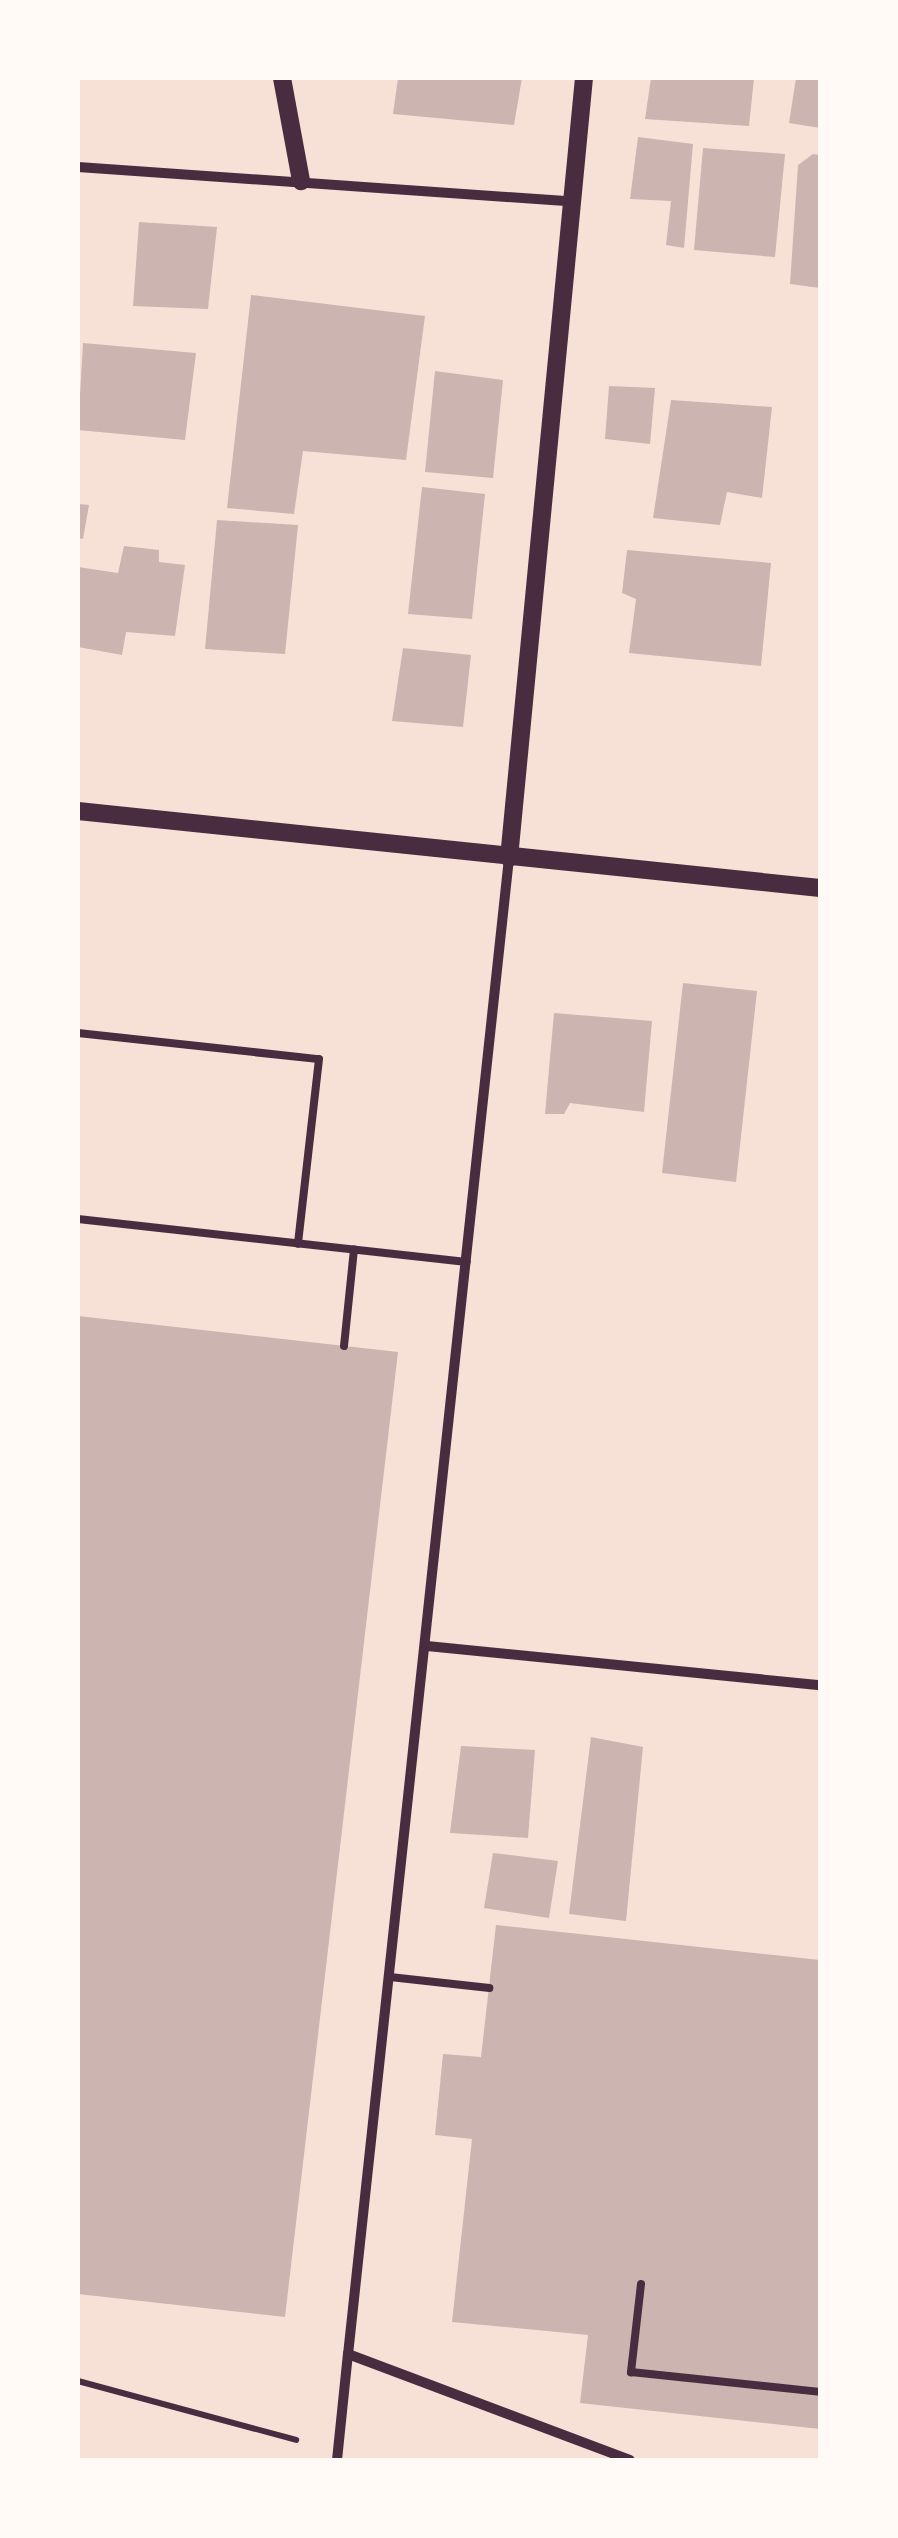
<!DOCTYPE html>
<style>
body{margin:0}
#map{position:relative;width:898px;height:2538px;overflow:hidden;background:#f7e1d7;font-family:"Work Sans",sans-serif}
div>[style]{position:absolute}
.building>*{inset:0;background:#ccb4b1}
.path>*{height:6px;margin:-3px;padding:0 3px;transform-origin:3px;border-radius:3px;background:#4a2c40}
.service>*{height:8px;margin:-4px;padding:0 4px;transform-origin:4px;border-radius:4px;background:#4a2c40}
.minor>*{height:10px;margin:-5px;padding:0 5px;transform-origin:5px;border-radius:5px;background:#4a2c40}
.tertiary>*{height:18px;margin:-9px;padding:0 9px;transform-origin:9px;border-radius:9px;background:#4a2c40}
span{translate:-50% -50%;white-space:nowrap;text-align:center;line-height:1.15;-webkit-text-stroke:8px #fffaf5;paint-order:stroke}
.frame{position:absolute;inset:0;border:80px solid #fffaf5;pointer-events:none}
</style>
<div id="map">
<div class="building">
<i style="clip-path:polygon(398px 78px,522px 78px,514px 125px,393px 114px)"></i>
<i style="clip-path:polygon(651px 78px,754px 78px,749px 126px,645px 119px)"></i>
<i style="clip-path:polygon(796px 78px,820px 78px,820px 128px,789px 123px)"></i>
<i style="clip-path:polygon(638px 137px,693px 144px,684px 248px,666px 245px,671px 201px,630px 199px)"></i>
<i style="clip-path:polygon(703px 148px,785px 154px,775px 257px,694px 250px)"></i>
<i style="clip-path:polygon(813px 154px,820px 155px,820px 288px,790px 284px,798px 165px)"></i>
<i style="clip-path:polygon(139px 222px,217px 227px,208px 309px,133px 306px)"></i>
<i style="clip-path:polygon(251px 295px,425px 316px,406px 460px,303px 451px,294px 514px,227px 508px)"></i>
<i style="clip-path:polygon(83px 343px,196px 353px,185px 440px,78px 430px)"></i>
<i style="clip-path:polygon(435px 371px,503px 380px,493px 478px,425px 472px)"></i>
<i style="clip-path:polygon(609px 386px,655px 388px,650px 444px,605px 439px)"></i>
<i style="clip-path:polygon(671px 400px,772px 407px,762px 498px,727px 492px,720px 525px,653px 518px)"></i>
<i style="clip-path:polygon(422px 487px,485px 494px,472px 619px,408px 614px)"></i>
<i style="clip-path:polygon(78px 504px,89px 505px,83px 539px,78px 538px)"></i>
<i style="clip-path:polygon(217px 520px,298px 525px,285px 654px,205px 649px)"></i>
<i style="clip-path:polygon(124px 546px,159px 550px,159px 562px,185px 565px,175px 636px,126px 632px,122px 655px,78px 647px,78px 567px,118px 573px)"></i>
<i style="clip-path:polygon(627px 550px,771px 563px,761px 666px,629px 653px,636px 599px,622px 593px)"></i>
<i style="clip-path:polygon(403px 648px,471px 655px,463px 727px,392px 721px)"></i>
<i style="clip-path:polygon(683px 983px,757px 991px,736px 1182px,662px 1173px)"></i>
<i style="clip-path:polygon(554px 1013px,652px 1021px,644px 1112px,570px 1103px,564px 1114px,545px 1114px)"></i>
<i style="clip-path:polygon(78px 1316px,398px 1352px,285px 2317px,78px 2294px)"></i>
<i style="clip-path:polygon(591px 1737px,643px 1747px,626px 1921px,569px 1914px)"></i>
<i style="clip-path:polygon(461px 1746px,535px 1750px,528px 1838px,450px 1833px)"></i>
<i style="clip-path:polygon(493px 1853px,558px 1861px,549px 1918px,484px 1908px)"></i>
<i style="clip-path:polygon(496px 1925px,820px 1960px,820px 2429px,580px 2403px,588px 2335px,452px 2322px,472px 2139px,435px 2135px,443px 2054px,481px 2057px)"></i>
</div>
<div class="path">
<i style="left:78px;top:2381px;width:226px;rotate:15.1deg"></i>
</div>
<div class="service">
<i style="left:78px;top:1033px;width:242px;rotate:6.2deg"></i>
<i style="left:319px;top:1059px;width:186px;rotate:96.5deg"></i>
<i style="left:78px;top:1219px;width:391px;rotate:6.3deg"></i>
<i style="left:344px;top:1346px;width:97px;rotate:-84.1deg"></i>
<i style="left:390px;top:1977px;width:100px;rotate:6.3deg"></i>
<i style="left:641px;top:2284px;width:89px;rotate:96.5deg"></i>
<i style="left:631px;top:2372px;width:190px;rotate:6deg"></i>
</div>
<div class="minor">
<i style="left:78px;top:167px;width:496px;rotate:4deg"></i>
<i style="left:509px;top:858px;width:1505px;rotate:96.14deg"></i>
<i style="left:348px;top:2354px;width:301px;rotate:20.6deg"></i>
<i style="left:427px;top:1646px;width:395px;rotate:5.7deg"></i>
<i style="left:337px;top:2460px;width:107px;rotate:-84.1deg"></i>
</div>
<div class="tertiary">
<i style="left:282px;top:78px;width:105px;rotate:79.5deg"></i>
<i style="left:78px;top:811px;width:746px;rotate:5.92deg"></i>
<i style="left:509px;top:858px;width:784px;rotate:-84.51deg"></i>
</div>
<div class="frame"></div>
</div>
